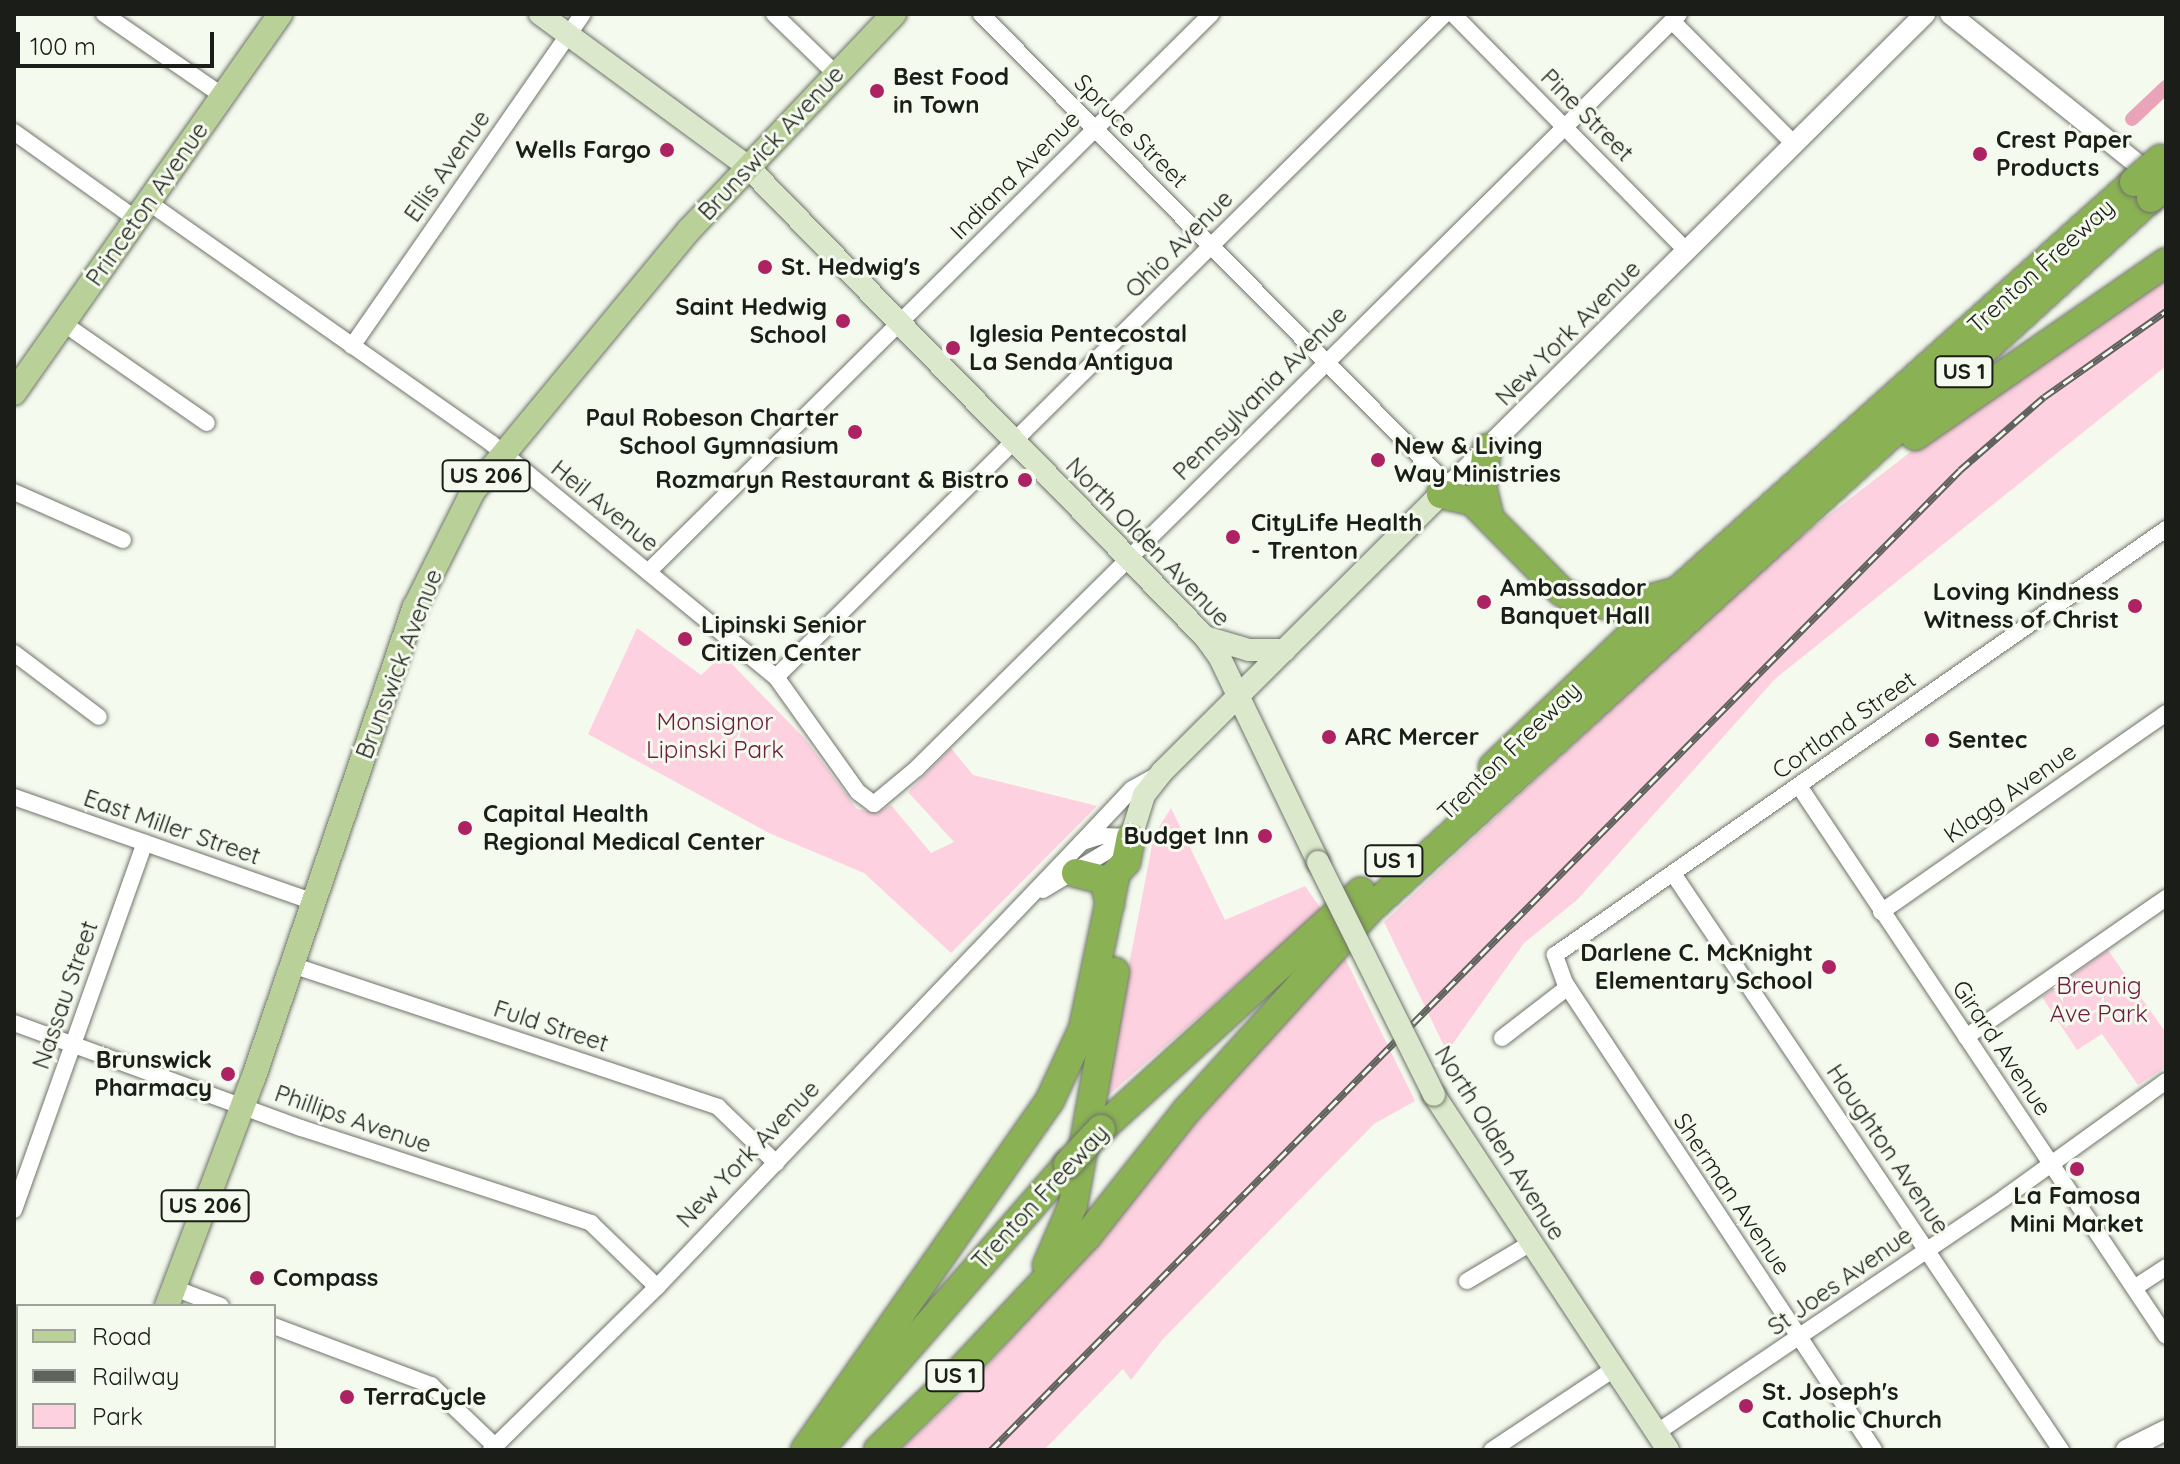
<!DOCTYPE html>
<style>
body{margin:0}
#map{position:relative;width:2180px;height:1464px;overflow:hidden;background:#f5faef;font-family:Quicksand,sans-serif}
div>[style]{position:absolute}
.green>*{inset:0;background:#fdd1df}
.canal>*{height:14px;margin:-7px;padding:0 7px;transform-origin:7px;border-radius:7px;background:#e9a4ba}
.roads{filter:drop-shadow(0 0 2px #6f746a) drop-shadow(0 0 2px #6f746a)}
.minor>*{height:16px;margin:-8px;padding:0 8px;transform-origin:8px;border-radius:8px;background:#fff}
.tertiary>*{height:20px;margin:-10px;padding:0 10px;transform-origin:10px;border-radius:10px;background:#fff}
.secondary>*{height:22px;margin:-11px;padding:0 11px;transform-origin:11px;border-radius:11px;background:#dce8cb}
.primary>*{height:24px;margin:-12px;padding:0 12px;transform-origin:12px;border-radius:12px;background:#b9d098}
.motorway>*{height:28px;margin:-14px;padding:0 14px;transform-origin:14px;border-radius:14px;background:#8ab153}
.rail>*{height:7px;margin-top:-3.5px;transform-origin:0;background:repeating-linear-gradient(90deg,#f5faef 0 12px,#60635d 0 24px);box-sizing:border-box;border-block:2px solid #60635d}
.bridges{filter:drop-shadow(0 0 2px #6f746a) drop-shadow(0 0 2px #6f746a)}
.secondary-bridge>*{height:22px;margin:-11px;padding:0 11px;transform-origin:11px;border-radius:11px;background:#dce8cb}
.motorway-bridge>*{height:28px;margin:-14px;padding:0 14px;transform-origin:14px;border-radius:14px;background:#8ab153}
.dots>*{width:22px;height:22px;translate:-50% -50%;box-sizing:border-box;border:4px solid #f5faef;border-radius:50%}
span{translate:-50% -50%;white-space:nowrap;text-align:center;line-height:1.15;-webkit-text-stroke:6px #f5faef;paint-order:stroke}
.shield-label span{padding:2px 6px;background:#f5faef;border:2px solid;border-radius:6px;-webkit-text-stroke-width:0}
.shield-label{font-size:22px;color:#1b1d19;font-weight:700}
.poi-label{font-size:24px;color:#1b1d19;font-weight:700}
.left{translate:0 -50%;text-align:left}
.right{translate:-100% -50%;text-align:right}
.street-label{font-size:24px;color:#1b1d19}
.park-label{font-size:24px;color:#6d1e40}
.frame{position:absolute;inset:0;border:16px solid #1b1d19;pointer-events:none}
.legend{position:absolute;left:16px;top:1304px;width:260px;height:144px;box-sizing:border-box;background:#f5faef;border:2px solid #9ea299;margin:0;padding:10px 14px;list-style:none;font-size:24px;color:#1b1d19}
.legend li{display:flex;align-items:center;gap:16px;height:40px}
.legend b{width:40px;border:2px solid #9ea299}
.scale{position:absolute;left:16px;top:32px;width:198px;height:36px;box-sizing:border-box;border:4px solid #1b1d19;border-top:0;padding-left:10px;font-size:24px;line-height:28px;white-space:nowrap;color:#1b1d19;-webkit-text-stroke:6px #f5faef;paint-order:stroke}
</style>
<div id="map">
<div class="green">
<i style="clip-path:polygon(2166px 279px,2166px 366px,1775px 679px,1577px 900px,1524px 943px,1447px 1052px,1384px 922px,1764px 565px,1917px 447px)"></i>
<i style="clip-path:polygon(637px 628px,701px 675px,723px 655px,806px 740px,857px 809px,877px 813px,891px 805px,931px 853px,954px 842px,908px 792px,951px 748px,973px 775px,1097px 806px,951px 953px,864px 873px,769px 833px,588px 734px)"></i>
<i style="clip-path:polygon(1171px 808px,1225px 920px,1305px 886px,1322px 910px,1103px 1100px,1154px 835px)"></i>
<i style="clip-path:polygon(2108px 950px,2166px 1033px,2166px 1067px,2138px 1085px,2102px 1034px,2077px 1050px,2042px 997px)"></i>
<i style="clip-path:polygon(1342px 952px,1415px 1101px,1374px 1124px,1162px 1340px,1131px 1380px,1123px 1369px,1044px 1450px,900px 1450px,977px 1378px)"></i>
</div>
<div class="canal">
<i style="left:2132px;top:119px;width:47px;rotate:-43.3deg"></i>
</div>
<div class="roads">
<div class="minor">
<i style="left:104px;top:14px;width:145px;rotate:34.6deg"></i>
<i style="left:774px;top:14px;width:86px;rotate:44.1deg"></i>
<i style="left:981px;top:14px;width:665px;rotate:45.24deg"></i>
<i style="left:1453px;top:14px;width:333px;rotate:45.4deg"></i>
<i style="left:1672px;top:21px;width:173px;rotate:45.2deg"></i>
<i style="left:14px;top:132px;width:150px;rotate:35.5deg"></i>
<i style="left:148px;top:202px;width:421px;rotate:35.1deg"></i>
<i style="left:492px;top:444px;width:367px;rotate:39.4deg"></i>
<i style="left:776px;top:677px;width:141px;rotate:54.5deg"></i>
<i style="left:858px;top:792px;width:20px;rotate:37deg"></i>
<i style="left:874px;top:804px;width:56px;rotate:-39.9deg"></i>
<i style="left:917px;top:768px;width:1072px;rotate:-44.7deg"></i>
<i style="left:63px;top:323px;width:175px;rotate:34.8deg"></i>
<i style="left:352px;top:346px;width:404px;rotate:-55.2deg"></i>
<i style="left:14px;top:492px;width:119px;rotate:23.8deg"></i>
<i style="left:648px;top:572px;width:793px;rotate:-44.74deg"></i>
<i style="left:14px;top:653px;width:106px;rotate:37deg"></i>
<i style="left:776px;top:677px;width:942px;rotate:-44.74deg"></i>
<i style="left:1799px;top:786px;width:661px;rotate:56.29deg"></i>
<i style="left:14px;top:797px;width:317px;rotate:19.3deg"></i>
<i style="left:1083px;top:841px;width:71px;rotate:-46.7deg"></i>
<i style="left:1132px;top:789px;width:25px;rotate:-29deg"></i>
<i style="left:1674px;top:875px;width:693px;rotate:56.06deg"></i>
<i style="left:1043px;top:890px;width:103px;rotate:-31.1deg"></i>
<i style="left:1881px;top:912px;width:348px;rotate:-34.9deg"></i>
<i style="left:292px;top:965px;width:449px;rotate:18.4deg"></i>
<i style="left:718px;top:1107px;width:81px;rotate:44deg"></i>
<i style="left:14px;top:1023px;width:306px;rotate:20.1deg"></i>
<i style="left:301px;top:1128px;width:305px;rotate:18.1deg"></i>
<i style="left:591px;top:1223px;width:92px;rotate:44.1deg"></i>
<i style="left:1966px;top:1037px;width:244px;rotate:-34.8deg"></i>
<i style="left:1502px;top:1038px;width:83px;rotate:-37.7deg"></i>
<i style="left:14px;top:1210px;width:390px;rotate:-70.4deg"></i>
<i style="left:1467px;top:1281px;width:74px;rotate:-30.7deg"></i>
<i style="left:174px;top:1288px;width:50px;rotate:21deg"></i>
<i style="left:2134px;top:1288px;width:38px;rotate:-33deg"></i>
<i style="left:274px;top:1326px;width:168px;rotate:20.6deg"></i>
<i style="left:431px;top:1385px;width:88px;rotate:43.6deg"></i>
<i style="left:14px;top:1350px;width:4px;rotate:27deg"></i>
<i style="left:1656px;top:1433px;width:420px;rotate:-34deg"></i>
<i style="left:2004px;top:1198px;width:200px;rotate:-35.8deg"></i>
<i style="left:491px;top:1450px;width:233px;rotate:-44.5deg"></i>
<i style="left:657px;top:1287px;width:615px;rotate:-46.32deg"></i>
<i style="left:1082px;top:842px;width:21px;rotate:-17deg"></i>
<i style="left:1102px;top:836px;width:29px;rotate:2deg"></i>
<i style="left:1492px;top:1450px;width:146px;rotate:-33.6deg"></i>
<i style="left:1874px;top:1450px;width:560px;rotate:-123.49deg"></i>
<i style="left:1565px;top:983px;width:30px;rotate:-110deg"></i>
<i style="left:1555px;top:955px;width:745px;rotate:-34.88deg"></i>
</div>
<div class="tertiary">
<i style="left:1950px;top:14px;width:264px;rotate:38.7deg"></i>
<i style="left:1441px;top:494px;width:682px;rotate:-44.76deg"></i>
<i style="left:2126px;top:1450px;width:45px;rotate:-26.6deg"></i>
</div>
<div class="secondary">
<i style="left:540px;top:14px;width:257px;rotate:36.3deg"></i>
<i style="left:747px;top:166px;width:657px;rotate:45.8deg"></i>
<i style="left:1205px;top:637px;width:26px;rotate:54deg"></i>
<i style="left:1220px;top:658px;width:226px;rotate:64.3deg"></i>
<i style="left:1205px;top:637px;width:46px;rotate:16.5deg"></i>
<i style="left:1249px;top:650px;width:36px"></i>
<i style="left:1131px;top:837px;width:44px;rotate:-72.8deg"></i>
<i style="left:1144px;top:795px;width:29px;rotate:-52deg"></i>
<i style="left:1162px;top:772px;width:394px;rotate:-44.9deg"></i>
<i style="left:1434px;top:1095px;width:425px;rotate:56.6deg"></i>
</div>
<div class="primary">
<i style="left:14px;top:393px;width:463px;rotate:-54.9deg"></i>
<i style="left:167px;top:1306px;width:243px;rotate:-69.3deg"></i>
<i style="left:253px;top:1079px;width:499px;rotate:-71.1deg"></i>
<i style="left:415px;top:607px;width:130px;rotate:-63.4deg"></i>
<i style="left:473px;top:491px;width:339px;rotate:-50.4deg"></i>
<i style="left:689px;top:230px;width:298px;rotate:-46.5deg"></i>
<i style="left:111px;top:1450px;width:4px;rotate:-63deg"></i>
</div>
<div class="motorway">
<i style="left:1915px;top:436px;width:305px;rotate:-34.7deg"></i>
<i style="left:1487px;top:448px;width:39px;rotate:97deg"></i>
<i style="left:1482px;top:487px;width:30px;rotate:76deg"></i>
<i style="left:1441px;top:494px;width:32px;rotate:13deg"></i>
<i style="left:1472px;top:501px;width:128px;rotate:45.3deg"></i>
<i style="left:1562px;top:592px;width:19px;rotate:28deg"></i>
<i style="left:1579px;top:601px;width:41px;rotate:8.3deg"></i>
<i style="left:1620px;top:607px;width:53px;rotate:-15.4deg"></i>
<i style="left:1493px;top:767px;width:261px;rotate:-43.6deg"></i>
<i style="left:1682px;top:587px;width:607px;rotate:-41.86deg"></i>
<i style="left:1076px;top:873px;width:29px;rotate:14deg"></i>
<i style="left:1104px;top:880px;width:25px;rotate:76deg"></i>
<i style="left:1101px;top:1129px;width:352px;rotate:-42.4deg"></i>
<i style="left:1047px;top:1265px;width:65px;rotate:-66.6deg"></i>
<i style="left:1073px;top:1205px;width:237px;rotate:-79.8deg"></i>
<i style="left:829px;top:1438px;width:364px;rotate:-48.9deg"></i>
<i style="left:805px;top:1450px;width:427px;rotate:-55deg"></i>
<i style="left:1050px;top:1100px;width:78px;rotate:-65.1deg"></i>
<i style="left:1083px;top:1029px;width:159px;rotate:-78.1deg"></i>
<i style="left:1116px;top:873px;width:15px;rotate:-48deg"></i>
<i style="left:1126px;top:862px;width:25px;rotate:-79deg"></i>
<i style="left:878px;top:1450px;width:115px;rotate:-43.9deg"></i>
<i style="left:961px;top:1370px;width:184px;rotate:-46.8deg"></i>
<i style="left:1087px;top:1236px;width:161px;rotate:-51.6deg"></i>
<i style="left:1187px;top:1110px;width:275px;rotate:-47.7deg"></i>
<i style="left:1372px;top:907px;width:1053px;rotate:-42.31deg"></i>
</div>
</div>
<div class="rail">
<i style="left:991px;top:1450px;width:1378px;rotate:-45.32deg"></i>
<i style="left:1960px;top:470px;width:111px;rotate:-41deg"></i>
<i style="left:2044px;top:397px;width:149px;rotate:-35.2deg"></i>
</div>
<div class="bridges">
<div class="secondary-bridge">
<i style="left:1318px;top:862px;width:260px;rotate:63.5deg"></i>
</div>
<div class="motorway-bridge">
<i style="left:2134px;top:182px;width:35px;rotate:-41deg"></i>
<i style="left:2151px;top:198px;width:20px;rotate:-41deg"></i>
<i style="left:1068px;top:1164px;width:48px;rotate:-46.7deg"></i>
</div>
</div>
<div class="dots">
<i style="left:877px;top:91px;background:#ac2262"></i>
<i style="left:667px;top:150px;background:#ac2262"></i>
<i style="left:1980px;top:154px;background:#ac2262"></i>
<i style="left:765px;top:267px;background:#ac2262"></i>
<i style="left:843px;top:321px;background:#ac2262"></i>
<i style="left:953px;top:348px;background:#ac2262"></i>
<i style="left:855px;top:432px;background:#ac2262"></i>
<i style="left:1378px;top:460px;background:#ac2262"></i>
<i style="left:1025px;top:480px;background:#ac2262"></i>
<i style="left:1233px;top:537px;background:#ac2262"></i>
<i style="left:1484px;top:602px;background:#ac2262"></i>
<i style="left:2135px;top:606px;background:#ac2262"></i>
<i style="left:685px;top:639px;background:#ac2262"></i>
<i style="left:1329px;top:737px;background:#ac2262"></i>
<i style="left:1932px;top:740px;background:#ac2262"></i>
<i style="left:465px;top:828px;background:#ac2262"></i>
<i style="left:1265px;top:836px;background:#ac2262"></i>
<i style="left:1829px;top:967px;background:#ac2262"></i>
<i style="left:228px;top:1074px;background:#ac2262"></i>
<i style="left:2077px;top:1169px;background:#ac2262"></i>
<i style="left:257px;top:1278px;background:#ac2262"></i>
<i style="left:347px;top:1397px;background:#ac2262"></i>
<i style="left:1746px;top:1406px;background:#ac2262"></i>
</div>
<div class="shield-label">
<span style="left:1964px;top:372px">US 1</span>
<span style="left:486px;top:476px">US 206</span>
<span style="left:1394px;top:861px">US 1</span>
<span style="left:205px;top:1206px">US 206</span>
<span style="left:955px;top:1376px">US 1</span>
</div>
<div class="poi-label">
<span class="left" style="left:893px;top:91px">Best Food<br>in Town</span>
<span class="left" style="left:1996px;top:154px">Crest Paper<br>Products</span>
<span class="right" style="left:651px;top:150px">Wells Fargo</span>
<span class="left" style="left:781px;top:267px">St. Hedwig's</span>
<span class="right" style="left:827px;top:321px">Saint Hedwig<br>School</span>
<span class="left" style="left:969px;top:348px">Iglesia Pentecostal<br>La Senda Antigua</span>
<span class="right" style="left:839px;top:432px">Paul Robeson Charter<br>School Gymnasium</span>
<span class="left" style="left:1394px;top:460px">New &amp; Living<br>Way Ministries</span>
<span class="right" style="left:1009px;top:480px">Rozmaryn Restaurant &amp; Bistro</span>
<span class="left" style="left:1251px;top:537px">CityLife Health<br>- Trenton</span>
<span class="left" style="left:1500px;top:602px">Ambassador<br>Banquet Hall</span>
<span class="right" style="left:2119px;top:606px">Loving Kindness<br>Witness of Christ</span>
<span class="left" style="left:701px;top:639px">Lipinski Senior<br>Citizen Center</span>
<span class="left" style="left:1345px;top:737px">ARC Mercer</span>
<span class="left" style="left:1948px;top:740px">Sentec</span>
<span class="left" style="left:483px;top:828px">Capital Health<br>Regional Medical Center</span>
<span class="right" style="left:1249px;top:836px">Budget Inn</span>
<span class="right" style="left:1813px;top:967px">Darlene C. McKnight<br>Elementary School</span>
<span class="right" style="left:212px;top:1074px">Brunswick<br>Pharmacy</span>
<span style="left:2077px;top:1210px">La Famosa<br>Mini Market</span>
<span class="left" style="left:273px;top:1278px">Compass</span>
<span class="left" style="left:1762px;top:1406px">St. Joseph's<br>Catholic Church</span>
<span class="left" style="left:363px;top:1397px">TerraCycle</span>
</div>
<div class="street-label">
<span style="left:1587px;top:115px;rotate:45deg">Pine Street</span>
<span style="left:1131px;top:131px;rotate:45deg">Spruce Street</span>
<span style="left:771px;top:143px;rotate:-47deg">Brunswick Avenue</span>
<span style="left:447px;top:166px;rotate:-55deg">Ellis Avenue</span>
<span style="left:1015px;top:175px;rotate:-45deg">Indiana Avenue</span>
<span style="left:147px;top:204px;rotate:-55deg">Princeton Avenue</span>
<span style="left:1179px;top:244px;rotate:-45deg">Ohio Avenue</span>
<span style="left:2041px;top:266px;rotate:-42deg">Trenton Freeway</span>
<span style="left:1568px;top:333px;rotate:-45deg">New York Avenue</span>
<span style="left:1260px;top:393px;rotate:-45deg">Pennsylvania Avenue</span>
<span style="left:605px;top:506px;rotate:39deg">Heil Avenue</span>
<span style="left:1148px;top:542px;rotate:46deg">North Olden Avenue</span>
<span style="left:399px;top:664px;rotate:-69deg">Brunswick Avenue</span>
<span style="left:1844px;top:725px;rotate:-35deg">Cortland Street</span>
<span style="left:1509px;top:751px;rotate:-44deg">Trenton Freeway</span>
<span style="left:2010px;top:793px;rotate:-35deg">Klagg Avenue</span>
<span style="left:172px;top:827px;rotate:19deg">East Miller Street</span>
<span style="left:65px;top:995px;rotate:-71deg">Nassau Street</span>
<span style="left:551px;top:1026px;rotate:18deg">Fuld Street</span>
<span style="left:2002px;top:1048px;rotate:56deg">Girard Avenue</span>
<span style="left:353px;top:1119px;rotate:19deg">Phillips Avenue</span>
<span style="left:1500px;top:1143px;rotate:58deg">North Olden Avenue</span>
<span style="left:1888px;top:1149px;rotate:56deg">Houghton Avenue</span>
<span style="left:748px;top:1154px;rotate:-46deg">New York Avenue</span>
<span style="left:1732px;top:1194px;rotate:56deg">Sherman Avenue</span>
<span style="left:1040px;top:1197px;rotate:-47deg">Trenton Freeway</span>
<span style="left:1840px;top:1281px;rotate:-35deg">St Joes Avenue</span>
</div>
<div class="park-label">
<span style="left:715px;top:736px">Monsignor<br>Lipinski Park</span>
<span style="left:2099px;top:1000px">Breunig<br>Ave Park</span>
</div>
<div class="frame"></div>
<ul class="legend">
<li><b style="height:10px;background:#b9d098"></b>Road</li>
<li><b style="height:10px;background:#60635d"></b>Railway</li>
<li><b style="height:22px;background:#fdd1df"></b>Park</li>
</ul>
<div class="scale">100 m</div>
</div>
